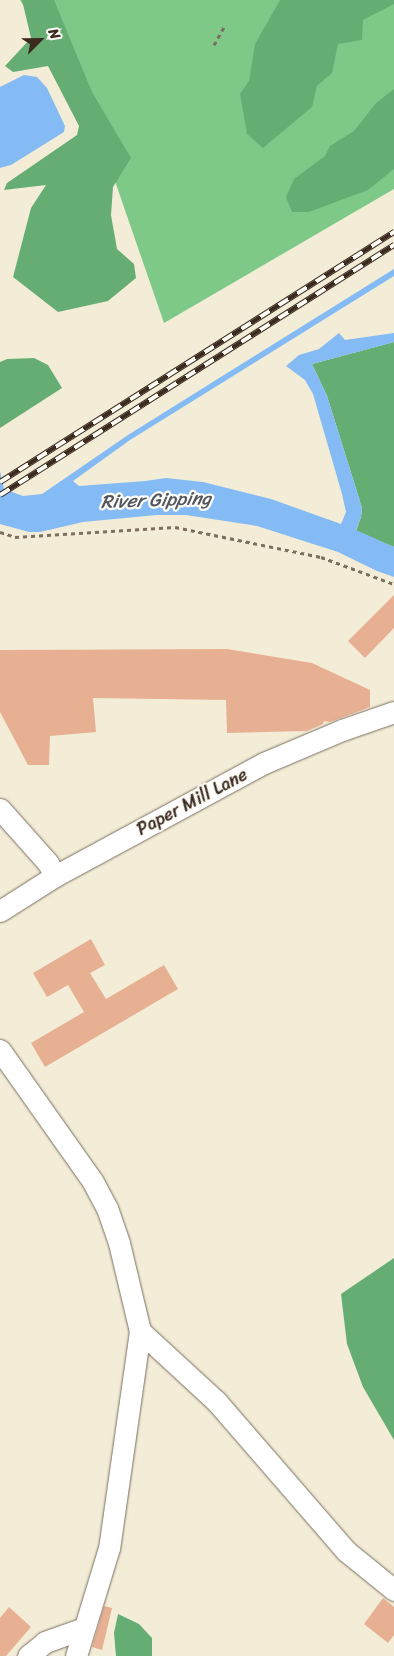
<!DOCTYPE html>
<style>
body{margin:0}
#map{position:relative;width:394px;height:1656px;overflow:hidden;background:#f3edd8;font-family:Sriracha,sans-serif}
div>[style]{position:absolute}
.green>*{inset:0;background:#7ec987}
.forest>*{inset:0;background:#66ad74}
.water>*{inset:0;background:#85bbf4}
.building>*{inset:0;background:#e7b092}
.path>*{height:3px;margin-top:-1.5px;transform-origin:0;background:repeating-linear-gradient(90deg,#7b6e5f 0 4px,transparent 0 8px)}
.roads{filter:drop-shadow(0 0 1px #7b6e5f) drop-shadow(0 0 1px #7b6e5f)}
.minor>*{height:21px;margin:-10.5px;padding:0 10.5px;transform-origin:10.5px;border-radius:10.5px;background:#fff}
.rail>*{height:5.5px;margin-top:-2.75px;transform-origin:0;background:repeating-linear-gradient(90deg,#fdfcf7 0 11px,#3b2a1e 0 22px);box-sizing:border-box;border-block:1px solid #3b2a1e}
span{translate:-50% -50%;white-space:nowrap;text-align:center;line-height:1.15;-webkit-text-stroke:4.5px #fdfcf7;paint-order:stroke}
.street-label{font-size:18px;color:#3b2a1e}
.water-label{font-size:19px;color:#51565e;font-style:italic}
.north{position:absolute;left:15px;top:15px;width:50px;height:50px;-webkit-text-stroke:4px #fdfcf7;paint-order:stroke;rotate:67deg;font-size:14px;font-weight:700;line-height:20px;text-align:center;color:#3b2a1e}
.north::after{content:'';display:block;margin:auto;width:18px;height:22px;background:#3b2a1e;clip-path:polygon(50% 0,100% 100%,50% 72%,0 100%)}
</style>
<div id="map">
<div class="green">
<i style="clip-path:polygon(20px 0,394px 0,394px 189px,164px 323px,89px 106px)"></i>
</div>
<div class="forest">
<i style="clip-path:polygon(22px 0,54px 0,92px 92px,131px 158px,113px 187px,111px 215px,117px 249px,134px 264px,136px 278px,108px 301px,58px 312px,13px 277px,31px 208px,46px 185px,4px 190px,7px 183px,77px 135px,79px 126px,48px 66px,13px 72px,5px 66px,31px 38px)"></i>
<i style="clip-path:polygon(280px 0,394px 0,394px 4px,363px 20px,362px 40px,338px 44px,332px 73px,317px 86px,312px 107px,263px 148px,247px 134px,240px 94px,249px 81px,255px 44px)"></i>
<i style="clip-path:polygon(394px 89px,394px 169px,368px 190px,309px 212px,292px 212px,286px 197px,294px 179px,325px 156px,330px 146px,354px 131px,376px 103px)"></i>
<i style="clip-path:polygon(394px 342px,394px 547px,356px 531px,361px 517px,362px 508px,327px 396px,312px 364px)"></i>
<i style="clip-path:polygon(34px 358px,48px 365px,62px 388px,0 428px,0 362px,7px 359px)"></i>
<i style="clip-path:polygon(394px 1258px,394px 1440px,363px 1387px,347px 1344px,341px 1294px)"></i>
<i style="clip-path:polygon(118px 1614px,139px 1624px,152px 1638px,152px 1656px,116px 1656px,114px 1633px)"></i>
</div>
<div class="water">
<i style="clip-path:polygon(24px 75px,37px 77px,47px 88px,65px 126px,64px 132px,11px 165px,0 168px,0 87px)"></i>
<i style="clip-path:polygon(394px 269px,394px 276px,130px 440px,73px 481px,79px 486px,145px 481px,166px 478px,203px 482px,271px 499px,341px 524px,346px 512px,342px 494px,313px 394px,305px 380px,286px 366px,299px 355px,319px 349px,339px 333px,345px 340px,394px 333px,394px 342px,312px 364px,327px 396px,362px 508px,361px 517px,356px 530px,394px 547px,394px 577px,377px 571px,338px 552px,257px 526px,186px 515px,157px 515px,83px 522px,40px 532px,29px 532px,0 524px,0 471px,4px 489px,23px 496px,42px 494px,128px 435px)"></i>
</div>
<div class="building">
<i style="clip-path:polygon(394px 595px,394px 628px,365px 658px,348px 641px)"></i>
<i style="clip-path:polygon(227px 649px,312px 663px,370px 690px,370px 707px,330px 722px,324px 721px,323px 724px,307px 731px,227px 733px,226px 700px,93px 698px,96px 732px,50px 736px,49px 765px,28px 765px,0 712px,0 650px)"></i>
<i style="clip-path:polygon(91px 939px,105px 965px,90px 973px,106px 999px,164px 965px,178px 989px,45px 1067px,31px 1043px,84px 1012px,68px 985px,47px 997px,33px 973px)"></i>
<i style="clip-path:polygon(383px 1598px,394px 1607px,394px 1635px,388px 1643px,364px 1624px)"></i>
<i style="clip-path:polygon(104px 1606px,112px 1608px,102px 1650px,92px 1647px)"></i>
<i style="clip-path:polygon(9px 1607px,31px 1627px,6px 1656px,0 1656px,0 1618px)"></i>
</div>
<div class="path">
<i style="left:214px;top:45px;width:23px;rotate:-61deg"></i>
<i style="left:0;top:532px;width:16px;rotate:18deg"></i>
<i style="left:15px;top:537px;width:160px;rotate:-3.6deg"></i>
<i style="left:175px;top:527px;width:149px;rotate:11.6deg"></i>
<i style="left:321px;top:557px;width:78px;rotate:20.3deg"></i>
</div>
<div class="roads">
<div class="minor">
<i style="left:0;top:809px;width:72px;rotate:48.4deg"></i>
<i style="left:48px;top:863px;width:15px;rotate:62deg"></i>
<i style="left:0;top:911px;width:65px;rotate:-32.5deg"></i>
<i style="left:55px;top:876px;width:238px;rotate:-28.4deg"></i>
<i style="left:264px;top:763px;width:85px;rotate:-22.9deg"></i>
<i style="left:342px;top:730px;width:55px;rotate:-19.1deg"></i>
<i style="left:0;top:1050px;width:161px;rotate:54.8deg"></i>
<i style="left:93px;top:1182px;width:30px;rotate:62deg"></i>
<i style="left:107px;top:1208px;width:37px;rotate:71deg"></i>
<i style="left:119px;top:1243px;width:90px;rotate:76.6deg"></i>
<i style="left:140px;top:1331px;width:219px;rotate:98.1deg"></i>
<i style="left:109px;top:1548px;width:113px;rotate:107deg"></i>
<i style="left:140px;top:1331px;width:105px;rotate:42.7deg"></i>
<i style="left:217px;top:1402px;width:197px;rotate:49.1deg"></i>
<i style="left:346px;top:1551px;width:62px;rotate:39.1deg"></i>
<i style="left:28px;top:1656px;width:22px;rotate:-39deg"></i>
<i style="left:45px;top:1642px;width:41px;rotate:-19.7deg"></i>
</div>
</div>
<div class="rail">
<i style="left:0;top:482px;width:467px;rotate:-32.4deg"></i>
<i style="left:0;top:495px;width:467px;rotate:-32.4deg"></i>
</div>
<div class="street-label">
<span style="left:192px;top:802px;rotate:-28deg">Paper Mill Lane</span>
</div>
<div class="water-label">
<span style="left:156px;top:500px;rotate:-2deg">River Gipping</span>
</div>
<div class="north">N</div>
</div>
